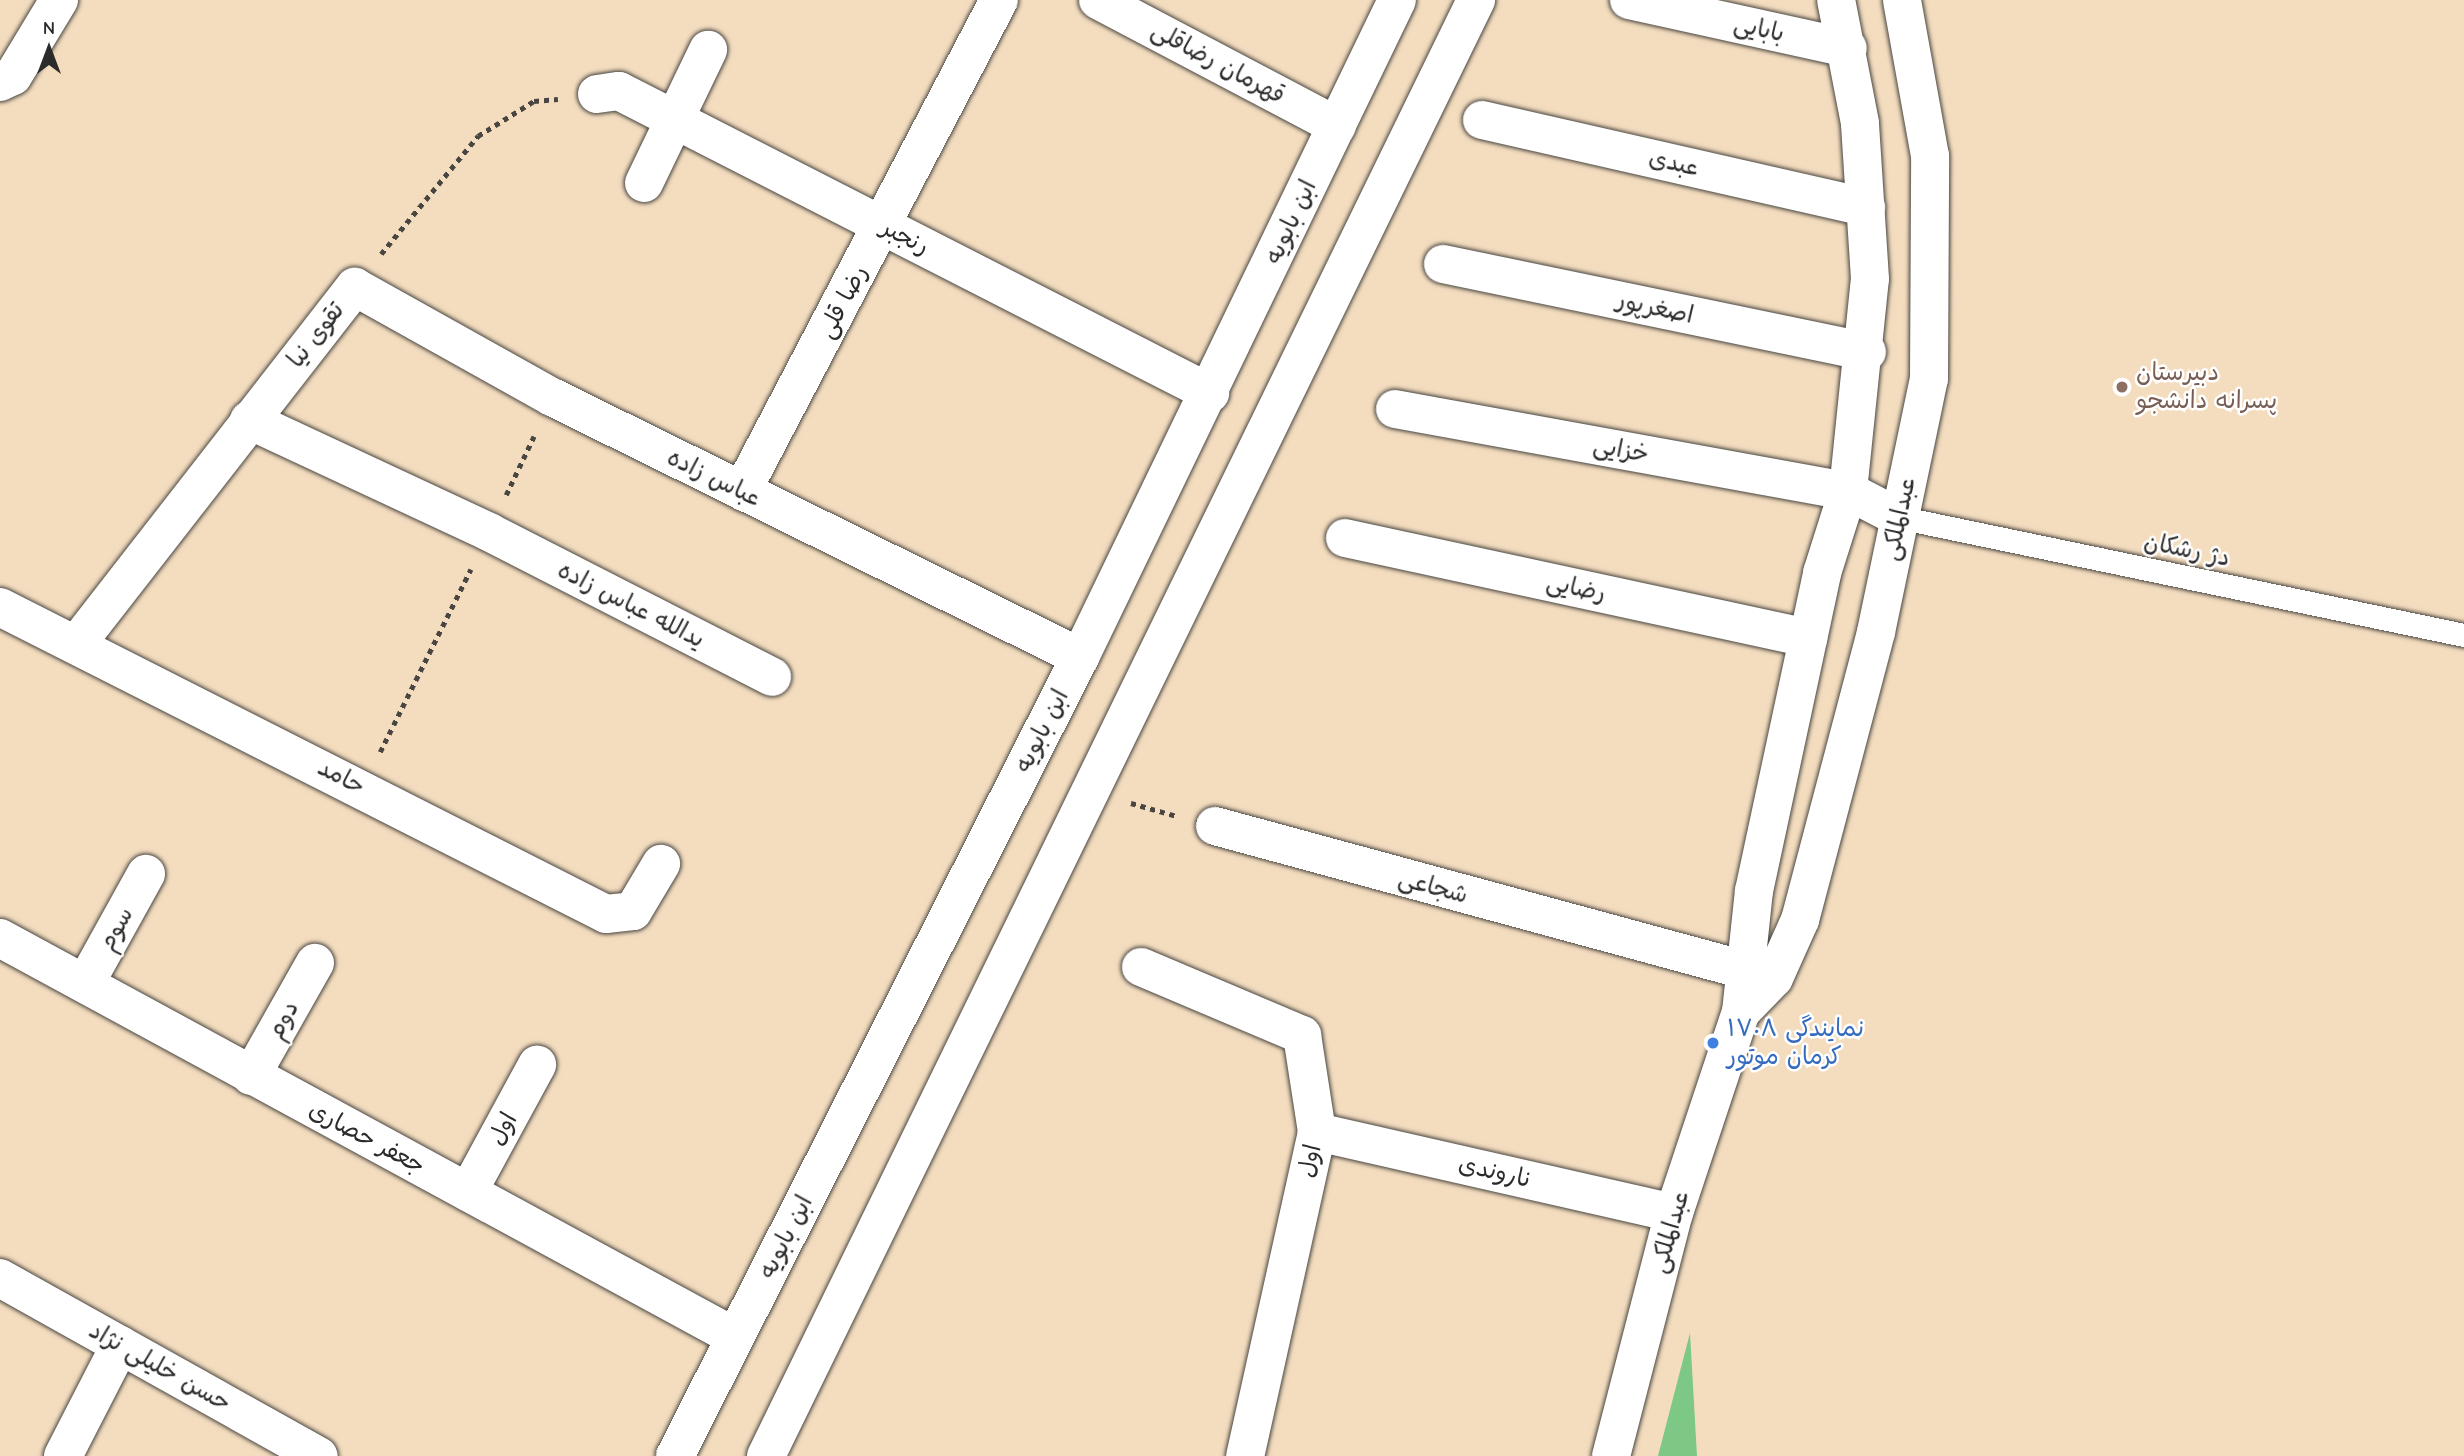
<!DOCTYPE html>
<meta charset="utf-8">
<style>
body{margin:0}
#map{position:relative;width:2464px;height:1456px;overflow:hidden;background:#f4ddbf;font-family:"Comic Neue","Playpen Sans Arabic",sans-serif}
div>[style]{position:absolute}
.green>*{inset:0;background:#7ec885}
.path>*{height:4.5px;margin-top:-2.25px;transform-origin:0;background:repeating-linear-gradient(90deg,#494641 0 5px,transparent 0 10px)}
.roads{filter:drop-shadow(0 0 2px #494641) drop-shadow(0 0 2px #494641)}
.service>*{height:23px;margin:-11.5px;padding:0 11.5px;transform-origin:11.5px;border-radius:11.5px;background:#fff}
.minor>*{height:38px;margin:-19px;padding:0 19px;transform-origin:19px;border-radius:19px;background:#fff}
.tertiary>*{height:38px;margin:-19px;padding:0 19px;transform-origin:19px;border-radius:19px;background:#fff}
.secondary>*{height:38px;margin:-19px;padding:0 19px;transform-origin:19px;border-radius:19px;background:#fff}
.dots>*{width:19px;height:19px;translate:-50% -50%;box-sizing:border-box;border:4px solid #fff;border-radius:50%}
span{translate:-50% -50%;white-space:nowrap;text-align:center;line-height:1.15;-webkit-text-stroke:5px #fff;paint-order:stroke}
.street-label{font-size:24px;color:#2b2b2b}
.education-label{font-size:24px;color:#785e54}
.left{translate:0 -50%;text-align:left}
.shop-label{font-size:24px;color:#366cbe}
.north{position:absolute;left:14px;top:14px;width:70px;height:70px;-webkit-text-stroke:5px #fff;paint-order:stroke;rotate:0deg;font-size:19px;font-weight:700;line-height:28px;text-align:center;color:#2b2b2b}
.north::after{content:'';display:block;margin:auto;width:24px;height:32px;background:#2b2b2b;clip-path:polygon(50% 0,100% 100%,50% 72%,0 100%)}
</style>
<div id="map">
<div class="green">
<i style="clip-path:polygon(1690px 1333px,1697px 1456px,1658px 1456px)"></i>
</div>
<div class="path">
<i style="left:381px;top:254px;width:153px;rotate:-50.6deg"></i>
<i style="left:478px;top:136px;width:66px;rotate:-32deg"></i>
<i style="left:534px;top:101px;width:24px;rotate:-5deg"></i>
<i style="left:506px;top:495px;width:65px;rotate:-64.6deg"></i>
<i style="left:380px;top:752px;width:204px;rotate:-63.6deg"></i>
<i style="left:1131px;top:803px;width:48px;rotate:15.8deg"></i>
</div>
<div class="roads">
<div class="service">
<i style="left:1898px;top:517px;width:578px;rotate:11.78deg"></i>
</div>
<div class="minor">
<i style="left:1098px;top:0;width:270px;rotate:27.8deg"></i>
<i style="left:1629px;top:0;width:224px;rotate:12.4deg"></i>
<i style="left:0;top:82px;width:14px;rotate:-25deg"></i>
<i style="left:13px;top:76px;width:89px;rotate:-58.8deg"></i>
<i style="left:597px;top:94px;width:22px;rotate:-8deg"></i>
<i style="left:619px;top:91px;width:664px;rotate:27.07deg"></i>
<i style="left:1482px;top:120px;width:394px;rotate:12.8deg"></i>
<i style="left:644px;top:183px;width:148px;rotate:-64.3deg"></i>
<i style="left:1443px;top:264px;width:433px;rotate:11.7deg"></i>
<i style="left:1395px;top:409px;width:460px;rotate:10.3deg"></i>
<i style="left:1848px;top:491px;width:56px;rotate:27.5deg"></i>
<i style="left:249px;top:420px;width:265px;rotate:25deg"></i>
<i style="left:489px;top:532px;width:318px;rotate:27.1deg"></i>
<i style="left:742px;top:491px;width:554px;rotate:-62.37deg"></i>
<i style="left:1345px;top:538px;width:474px;rotate:12.2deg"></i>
<i style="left:0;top:607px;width:679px;rotate:26.87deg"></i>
<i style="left:606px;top:914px;width:27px;rotate:-6deg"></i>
<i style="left:633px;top:911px;width:55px;rotate:-59.2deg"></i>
<i style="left:79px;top:641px;width:449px;rotate:-52.1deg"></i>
<i style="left:355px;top:287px;width:226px;rotate:29.2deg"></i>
<i style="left:552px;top:397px;width:589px;rotate:26.22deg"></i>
<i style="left:1215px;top:826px;width:579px;rotate:15.21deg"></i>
<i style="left:0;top:938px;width:836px;rotate:28.5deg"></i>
<i style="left:1141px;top:967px;width:175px;rotate:22.9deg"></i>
<i style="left:1302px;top:1035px;width:98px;rotate:81.2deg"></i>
<i style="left:1317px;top:1132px;width:332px;rotate:102.5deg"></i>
<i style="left:85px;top:984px;width:126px;rotate:-61deg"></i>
<i style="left:251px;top:1076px;width:130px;rotate:-60.5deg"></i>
<i style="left:1317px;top:1132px;width:366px;rotate:12.8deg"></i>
<i style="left:468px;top:1192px;width:145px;rotate:-61.5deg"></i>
<i style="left:0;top:1278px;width:365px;rotate:29.2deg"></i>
<i style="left:63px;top:1456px;width:125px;rotate:-62.8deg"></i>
</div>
<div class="tertiary">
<i style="left:1741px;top:1012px;width:47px;rotate:-45.9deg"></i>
<i style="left:1774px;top:978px;width:64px;rotate:-65.9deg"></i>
<i style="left:1800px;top:920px;width:298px;rotate:-75.2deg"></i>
<i style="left:1876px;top:632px;width:258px;rotate:-78.2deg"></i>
<i style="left:1929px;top:379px;width:223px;rotate:-89.7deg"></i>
<i style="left:1930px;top:156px;width:158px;rotate:-100.2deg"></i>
<i style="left:1611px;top:1456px;width:251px;rotate:-75.5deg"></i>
<i style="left:1674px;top:1213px;width:212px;rotate:-71.6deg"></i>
<i style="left:1741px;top:1012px;width:122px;rotate:-83.9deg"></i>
<i style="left:1754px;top:891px;width:325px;rotate:-77.9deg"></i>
<i style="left:1822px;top:573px;width:86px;rotate:-72.4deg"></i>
<i style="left:1848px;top:491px;width:213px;rotate:-84.1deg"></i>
<i style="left:1870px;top:279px;width:156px;rotate:-93.7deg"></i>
<i style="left:1860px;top:123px;width:125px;rotate:-101deg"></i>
</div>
<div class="secondary">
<i style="left:675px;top:1456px;width:896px;rotate:-63.12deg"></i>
<i style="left:1080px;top:657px;width:729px;rotate:-64.24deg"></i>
<i style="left:766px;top:1456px;width:1620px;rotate:-64deg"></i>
</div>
</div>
<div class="dots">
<i style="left:2122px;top:387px;background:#8d6e63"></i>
<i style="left:1713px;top:1043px;background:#3f7fe0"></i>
</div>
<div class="street-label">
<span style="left:1759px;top:29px;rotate:12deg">بابایی</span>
<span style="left:1218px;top:63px;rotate:28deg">قهرمان رضاقلی</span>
<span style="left:1674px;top:163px;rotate:13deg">عبدی</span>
<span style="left:1291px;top:222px;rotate:-65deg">ابن بابویه</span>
<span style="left:905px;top:237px;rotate:27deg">رنجبر</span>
<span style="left:843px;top:302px;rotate:-62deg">رضا قلی</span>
<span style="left:1655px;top:308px;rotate:12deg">اصغرپور</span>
<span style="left:316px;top:335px;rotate:-52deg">تقوی نیا</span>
<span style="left:1621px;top:450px;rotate:10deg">خزایی</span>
<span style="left:714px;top:478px;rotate:26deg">عباس زاده</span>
<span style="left:1899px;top:519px;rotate:-78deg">عبدالملکی</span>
<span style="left:2187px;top:550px;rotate:12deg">دژ رشکان</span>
<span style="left:1576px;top:588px;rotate:12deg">رضایی</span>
<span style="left:631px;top:605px;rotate:27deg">یدالله عباس زاده</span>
<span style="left:1042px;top:731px;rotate:-63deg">ابن بابویه</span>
<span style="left:341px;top:777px;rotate:27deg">حامد</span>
<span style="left:1433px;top:887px;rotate:15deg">شجاعی</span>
<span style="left:116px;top:929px;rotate:-61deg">سوم</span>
<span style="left:283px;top:1020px;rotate:-60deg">دوم</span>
<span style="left:503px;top:1129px;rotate:-61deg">اول</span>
<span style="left:367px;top:1138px;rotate:28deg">جعفر حصاری</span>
<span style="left:1310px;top:1161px;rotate:-77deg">اول</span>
<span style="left:1495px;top:1172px;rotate:13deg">ناروندی</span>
<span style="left:1670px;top:1232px;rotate:-74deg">عبدالملکی</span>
<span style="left:786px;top:1237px;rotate:-63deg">ابن بابویه</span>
<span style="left:160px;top:1367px;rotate:29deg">حسن خلیلی نژاد</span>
</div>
<div class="education-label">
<span class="left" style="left:2136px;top:387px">دبیرستان<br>پسرانه دانشجو</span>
</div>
<div class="shop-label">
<span class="left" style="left:1727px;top:1043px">نمایندگی ۱۷۰۸<br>کرمان موتور</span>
</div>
<div class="north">N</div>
</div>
